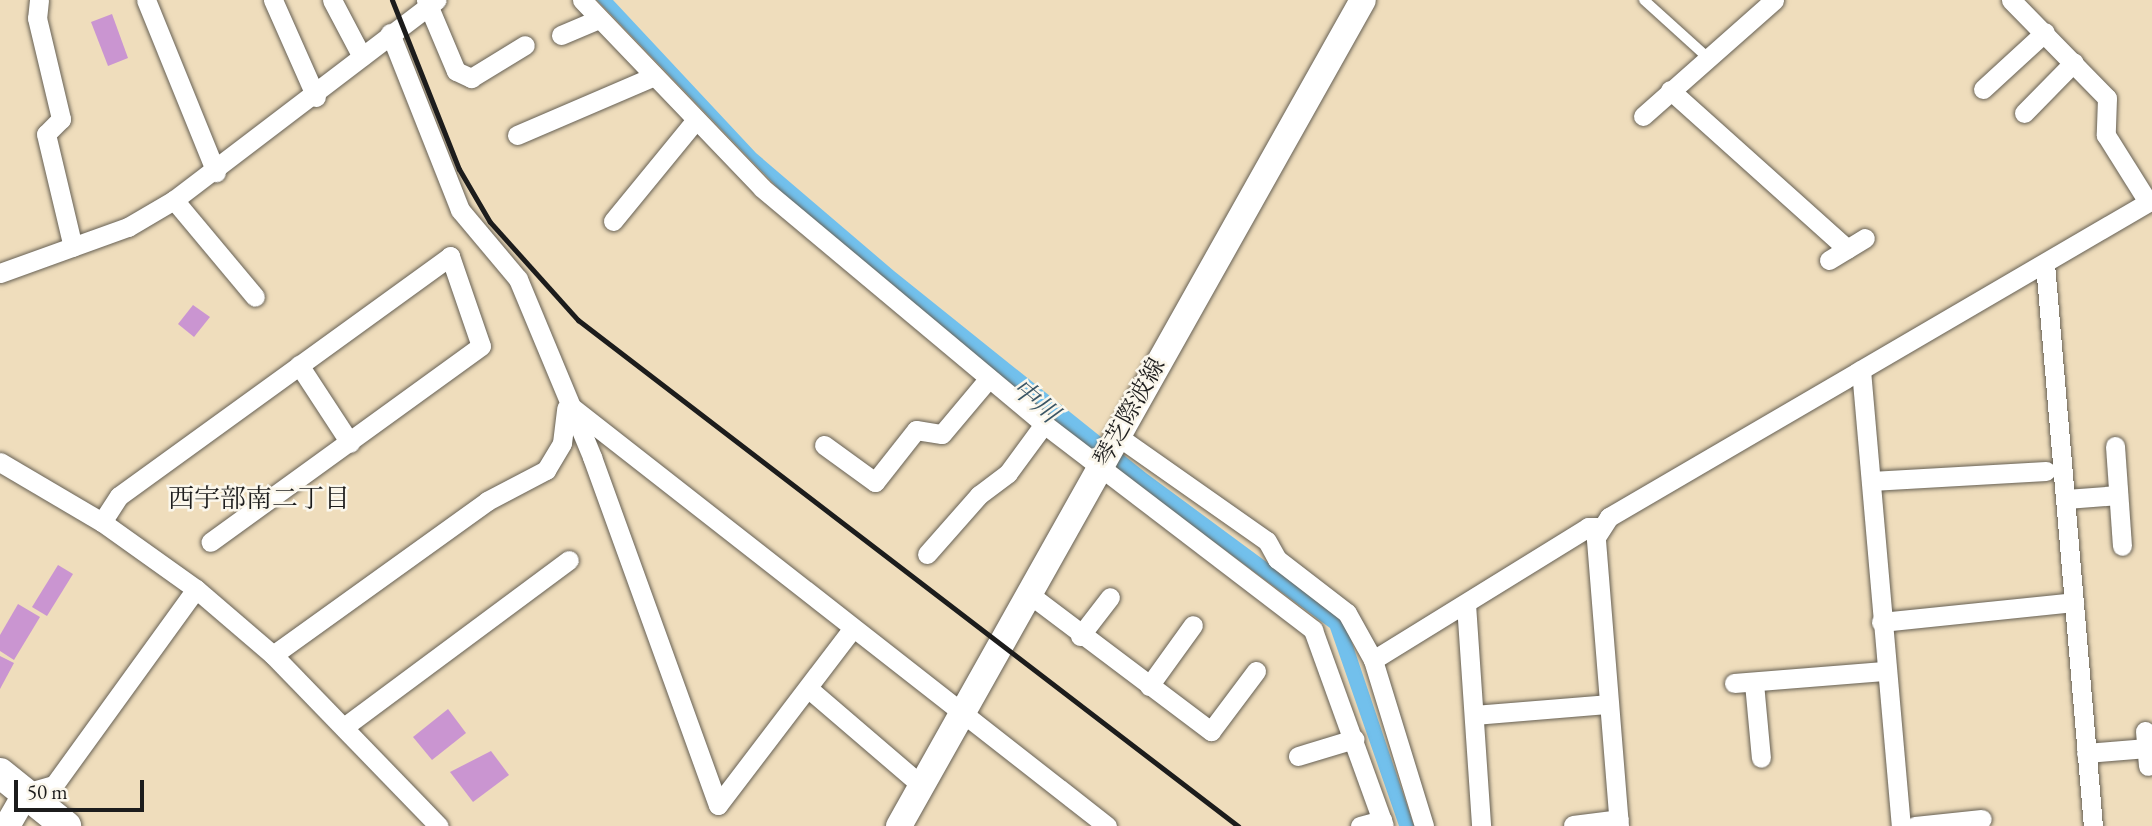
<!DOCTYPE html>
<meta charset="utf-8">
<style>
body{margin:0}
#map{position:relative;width:2152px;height:826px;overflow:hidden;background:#efddbc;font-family:"EB Garamond","Noto Serif JP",serif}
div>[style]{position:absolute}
.water>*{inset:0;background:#72c0ec}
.building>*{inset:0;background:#ca95d1}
.roads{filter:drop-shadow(0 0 2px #666054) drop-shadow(0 0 2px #666054)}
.lane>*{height:10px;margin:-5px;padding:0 5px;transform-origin:5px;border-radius:5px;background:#fff}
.street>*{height:19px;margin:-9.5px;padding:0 9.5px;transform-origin:9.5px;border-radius:9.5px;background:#fff}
.secondary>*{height:26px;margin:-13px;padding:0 13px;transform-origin:13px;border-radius:13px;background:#fff}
.primary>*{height:30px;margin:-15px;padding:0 15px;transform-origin:15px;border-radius:15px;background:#fff}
.rail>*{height:5px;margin:-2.5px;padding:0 2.5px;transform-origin:2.5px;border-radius:2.5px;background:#1c1c1c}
span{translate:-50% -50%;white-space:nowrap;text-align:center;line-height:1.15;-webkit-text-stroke:5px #fbf7ec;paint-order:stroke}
.street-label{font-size:24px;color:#1c1c1c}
.water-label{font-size:26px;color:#3a5565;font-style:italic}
.neighbourhood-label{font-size:26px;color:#1c1c1c}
.scale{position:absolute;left:14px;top:780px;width:130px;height:32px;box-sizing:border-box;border:4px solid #1c1c1c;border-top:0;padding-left:9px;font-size:21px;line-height:24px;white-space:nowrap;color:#1c1c1c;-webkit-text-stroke:5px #fbf7ec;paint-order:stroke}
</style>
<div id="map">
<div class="water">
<i style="clip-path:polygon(597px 0,613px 0,756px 153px,894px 271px,1146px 473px,1344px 619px,1414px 826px,1399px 826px,1330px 628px,1081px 443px,798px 209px)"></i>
</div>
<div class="building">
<i style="clip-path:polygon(112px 14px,128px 58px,108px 66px,91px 22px)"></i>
<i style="clip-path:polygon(193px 305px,210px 317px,194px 337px,178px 324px)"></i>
<i style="clip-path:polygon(58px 565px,73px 574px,47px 616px,32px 607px)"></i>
<i style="clip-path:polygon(18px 604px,40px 617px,14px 660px,0 651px,0 635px)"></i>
<i style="clip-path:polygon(0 656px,14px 663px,0 689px)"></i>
<i style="clip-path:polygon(448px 709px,466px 733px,432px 760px,413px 737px)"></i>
<i style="clip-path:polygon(491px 751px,509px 775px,473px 802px,450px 772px)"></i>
</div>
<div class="roads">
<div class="lane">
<i style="left:1644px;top:0;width:84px;rotate:42.1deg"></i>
</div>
<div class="street">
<i style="left:39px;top:0;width:18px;rotate:96deg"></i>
<i style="left:37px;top:18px;width:104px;rotate:76.6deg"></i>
<i style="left:61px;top:119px;width:21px;rotate:135deg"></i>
<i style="left:46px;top:134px;width:116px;rotate:76.6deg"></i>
<i style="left:146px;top:0;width:186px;rotate:67.9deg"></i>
<i style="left:273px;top:0;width:106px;rotate:66.1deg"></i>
<i style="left:332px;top:0;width:64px;rotate:62.2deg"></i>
<i style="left:426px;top:0;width:77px;rotate:67.1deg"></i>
<i style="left:456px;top:71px;width:17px;rotate:25deg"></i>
<i style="left:471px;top:78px;width:63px;rotate:-31.4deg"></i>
<i style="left:582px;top:0;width:260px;rotate:46.2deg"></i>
<i style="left:762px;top:188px;width:368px;rotate:39.9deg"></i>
<i style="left:1044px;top:424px;width:339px;rotate:37.4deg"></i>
<i style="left:1313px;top:630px;width:208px;rotate:70.1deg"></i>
<i style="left:2011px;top:0;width:137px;rotate:45.6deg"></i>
<i style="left:2107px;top:98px;width:37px;rotate:92deg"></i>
<i style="left:2106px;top:135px;width:79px;rotate:57.9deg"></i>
<i style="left:390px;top:33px;width:190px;rotate:68.4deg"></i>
<i style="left:460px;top:210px;width:90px;rotate:50deg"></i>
<i style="left:518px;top:279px;width:193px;rotate:67.4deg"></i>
<i style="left:592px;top:457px;width:370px;rotate:70.1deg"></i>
<i style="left:561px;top:35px;width:41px;rotate:-22.8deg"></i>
<i style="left:1983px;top:89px;width:84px;rotate:-42.6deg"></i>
<i style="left:1670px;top:90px;width:238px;rotate:41.9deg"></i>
<i style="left:2024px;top:113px;width:71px;rotate:-45.6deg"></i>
<i style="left:1643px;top:116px;width:175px;rotate:-41.5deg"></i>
<i style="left:517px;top:135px;width:147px;rotate:-23.2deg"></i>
<i style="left:174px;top:200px;width:126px;rotate:50.1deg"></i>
<i style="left:613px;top:221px;width:128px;rotate:-50.7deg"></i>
<i style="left:1829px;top:260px;width:42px;rotate:-31.4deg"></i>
<i style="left:2045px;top:264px;width:564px;rotate:85.12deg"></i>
<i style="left:0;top:273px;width:136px;rotate:-19.8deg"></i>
<i style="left:128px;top:227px;width:53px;rotate:-30.4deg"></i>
<i style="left:174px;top:200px;width:330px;rotate:-37.3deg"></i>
<i style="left:299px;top:365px;width:93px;rotate:56.8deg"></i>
<i style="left:1861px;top:370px;width:458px;rotate:85deg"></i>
<i style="left:569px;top:405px;width:683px;rotate:38.04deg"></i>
<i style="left:1116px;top:435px;width:184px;rotate:35.1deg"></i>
<i style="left:1267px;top:541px;width:21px;rotate:61deg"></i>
<i style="left:1277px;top:559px;width:88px;rotate:37.6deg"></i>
<i style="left:1347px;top:613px;width:54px;rotate:61deg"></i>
<i style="left:1373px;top:660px;width:174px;rotate:72.9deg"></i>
<i style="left:824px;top:445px;width:63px;rotate:36deg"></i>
<i style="left:875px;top:482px;width:66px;rotate:-51.7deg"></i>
<i style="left:916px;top:430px;width:26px;rotate:9deg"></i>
<i style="left:942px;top:434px;width:73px;rotate:-50deg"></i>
<i style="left:2115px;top:446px;width:100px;rotate:86deg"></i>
<i style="left:0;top:462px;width:118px;rotate:30.5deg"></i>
<i style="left:102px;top:522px;width:115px;rotate:35.5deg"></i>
<i style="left:196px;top:589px;width:101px;rotate:40.6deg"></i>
<i style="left:273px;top:655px;width:238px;rotate:45.9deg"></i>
<i style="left:1871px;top:481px;width:175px;rotate:-3.3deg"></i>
<i style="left:2066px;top:499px;width:52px;rotate:-4.4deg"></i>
<i style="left:102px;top:522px;width:31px;rotate:-57deg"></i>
<i style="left:119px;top:496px;width:409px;rotate:-35.9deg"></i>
<i style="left:450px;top:256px;width:95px;rotate:71deg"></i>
<i style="left:481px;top:346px;width:334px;rotate:144.1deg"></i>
<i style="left:927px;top:554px;width:79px;rotate:-48.6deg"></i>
<i style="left:979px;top:495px;width:36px;rotate:-37deg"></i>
<i style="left:1008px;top:473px;width:61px;rotate:-53.7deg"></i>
<i style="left:1029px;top:594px;width:228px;rotate:37deg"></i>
<i style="left:1211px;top:731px;width:75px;rotate:-53.1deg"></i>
<i style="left:1466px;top:604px;width:223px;rotate:86.1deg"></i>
<i style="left:1881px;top:622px;width:194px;rotate:-5.9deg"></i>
<i style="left:1080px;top:636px;width:49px;rotate:-52.4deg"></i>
<i style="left:273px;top:655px;width:264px;rotate:-35.7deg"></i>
<i style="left:487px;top:501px;width:67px;rotate:-27.7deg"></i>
<i style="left:546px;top:470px;width:31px;rotate:-59deg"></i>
<i style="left:562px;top:443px;width:35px;rotate:-83deg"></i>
<i style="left:1373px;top:660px;width:253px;rotate:-31.7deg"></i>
<i style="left:1588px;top:527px;width:14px"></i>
<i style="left:1734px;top:683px;width:150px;rotate:-4.6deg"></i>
<i style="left:1754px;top:683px;width:75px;rotate:84.7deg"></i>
<i style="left:1149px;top:686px;width:75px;rotate:-54.2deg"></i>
<i style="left:809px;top:689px;width:149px;rotate:40.6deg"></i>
<i style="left:1474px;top:715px;width:133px;rotate:-4.7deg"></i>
<i style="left:344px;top:727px;width:280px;rotate:-36.6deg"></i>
<i style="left:2145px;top:731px;width:35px;rotate:85deg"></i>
<i style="left:2086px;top:753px;width:61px;rotate:-4.7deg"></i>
<i style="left:1298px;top:756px;width:59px;rotate:-16.9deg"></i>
<i style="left:26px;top:793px;width:29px;rotate:-16deg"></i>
<i style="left:54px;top:785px;width:242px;rotate:-54.1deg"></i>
<i style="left:718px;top:805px;width:221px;rotate:-52.7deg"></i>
<i style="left:1573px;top:825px;width:46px;rotate:-7.4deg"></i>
<i style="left:1360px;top:826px;width:23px;rotate:-15deg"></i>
<i style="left:1619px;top:826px;width:290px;rotate:-94.6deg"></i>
<i style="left:1596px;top:537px;width:24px;rotate:-57deg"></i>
<i style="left:1609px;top:517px;width:629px;rotate:-30.28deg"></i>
<i style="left:1915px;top:826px;width:67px;rotate:-6deg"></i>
</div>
<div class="secondary">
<i style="left:7px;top:826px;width:38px;rotate:-60deg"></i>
<i style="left:899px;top:826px;width:947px;rotate:-60.68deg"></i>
</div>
<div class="primary">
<i style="left:0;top:773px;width:85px;rotate:38.8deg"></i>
</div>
</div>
<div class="rail">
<i style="left:392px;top:0;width:182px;rotate:68.4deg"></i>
<i style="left:459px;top:169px;width:61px;rotate:59.7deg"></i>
<i style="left:490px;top:222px;width:132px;rotate:48.1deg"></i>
<i style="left:578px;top:320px;width:832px;rotate:37.48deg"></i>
</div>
<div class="street-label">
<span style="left:1129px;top:412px;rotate:-61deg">琴芝際波線</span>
</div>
<div class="water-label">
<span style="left:1035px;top:401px;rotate:40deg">中川</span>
</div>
<div class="neighbourhood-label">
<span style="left:259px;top:499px">西宇部南二丁目</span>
</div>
<div class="scale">50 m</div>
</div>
